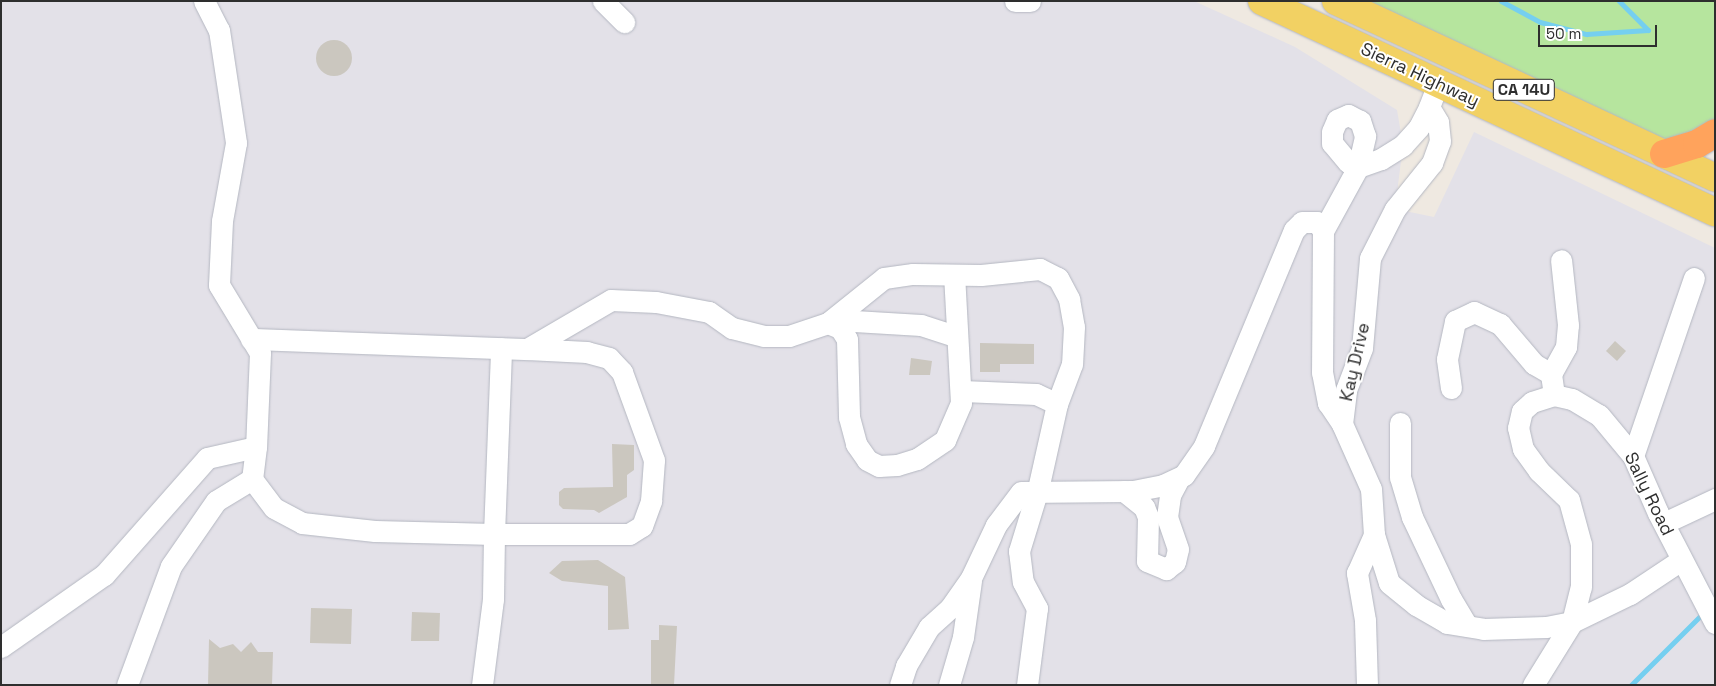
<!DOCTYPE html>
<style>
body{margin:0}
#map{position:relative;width:1716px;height:686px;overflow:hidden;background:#efe9e1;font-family:"Space Grotesk",sans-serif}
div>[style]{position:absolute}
.industrial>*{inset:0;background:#e3e1e8}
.green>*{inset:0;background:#b6e59e}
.stream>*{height:5px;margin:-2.5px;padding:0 2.5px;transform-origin:2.5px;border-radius:2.5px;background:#75cff0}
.building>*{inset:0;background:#cbc7bf}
.round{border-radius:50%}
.roads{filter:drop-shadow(0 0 1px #b4b7c1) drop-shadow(0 0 1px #b4b7c1)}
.minor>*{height:21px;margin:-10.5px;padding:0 10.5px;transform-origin:10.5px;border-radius:10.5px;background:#fff}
.major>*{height:28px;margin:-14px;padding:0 14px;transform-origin:14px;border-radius:14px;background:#f2d163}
.highway>*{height:28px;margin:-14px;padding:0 14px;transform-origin:14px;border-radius:14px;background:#ffa35c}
span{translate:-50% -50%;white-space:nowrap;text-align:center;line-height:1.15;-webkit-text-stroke:4px #fff;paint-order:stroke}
.shield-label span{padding:1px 4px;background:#fff;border:1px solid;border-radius:4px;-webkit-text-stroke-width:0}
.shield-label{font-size:16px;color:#2e2e2e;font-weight:700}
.street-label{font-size:18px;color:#2e2e2e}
.frame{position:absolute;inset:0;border:2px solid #2e2e2e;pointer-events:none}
.scale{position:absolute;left:1538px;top:25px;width:119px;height:22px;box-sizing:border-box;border:2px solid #2e2e2e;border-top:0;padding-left:6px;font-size:15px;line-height:18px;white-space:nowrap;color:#2e2e2e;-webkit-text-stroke:4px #fff;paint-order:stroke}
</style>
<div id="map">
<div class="industrial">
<i style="clip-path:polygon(1px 1px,1194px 1px,1295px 47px,1397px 110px,1403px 145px,1395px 209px,1434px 217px,1474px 132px,1715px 248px,1715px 685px,1px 685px)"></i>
</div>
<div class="green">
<i style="clip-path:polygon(1367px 1px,1715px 1px,1715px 120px,1710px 129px,1665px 140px)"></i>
</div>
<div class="stream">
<i style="left:1501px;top:1px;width:44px;rotate:28.3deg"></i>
<i style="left:1540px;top:22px;width:48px;rotate:14.6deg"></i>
<i style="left:1586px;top:34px;width:62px;rotate:-3.7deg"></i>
<i style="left:1619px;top:1px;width:41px;rotate:45deg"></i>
<i style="left:1631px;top:685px;width:103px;rotate:-45deg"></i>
</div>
<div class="building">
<i class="round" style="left:316px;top:40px;width:36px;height:36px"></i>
<i style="clip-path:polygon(1615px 341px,1626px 351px,1617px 361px,1606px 351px)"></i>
<i style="clip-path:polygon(980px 343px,1034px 344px,1034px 364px,1000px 364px,1000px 372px,980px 372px)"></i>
<i style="clip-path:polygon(911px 358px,932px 361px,930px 375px,909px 375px)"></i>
<i style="clip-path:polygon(612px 444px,634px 445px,634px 470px,627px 475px,627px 497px,599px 513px,594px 510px,563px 509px,559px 505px,559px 492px,564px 488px,613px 487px)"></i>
<i style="clip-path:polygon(598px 560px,625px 577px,629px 629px,608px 630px,608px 586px,562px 581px,549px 573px,562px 561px)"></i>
<i style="clip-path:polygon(311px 608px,352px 609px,351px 644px,310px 643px)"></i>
<i style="clip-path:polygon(412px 612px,440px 613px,439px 641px,411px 641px)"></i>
<i style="clip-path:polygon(659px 625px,677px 626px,674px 685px,651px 685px,651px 640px,659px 640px)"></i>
<i style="clip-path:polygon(209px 639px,220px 648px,233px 644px,241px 652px,251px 642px,258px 652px,273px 652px,272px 685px,208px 685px)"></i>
</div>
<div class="roads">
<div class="minor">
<i style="left:204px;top:1px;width:33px;rotate:63deg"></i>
<i style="left:219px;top:30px;width:114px;rotate:81.4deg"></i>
<i style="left:236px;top:143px;width:79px;rotate:100.2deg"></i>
<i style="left:222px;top:221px;width:64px;rotate:92.7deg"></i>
<i style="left:219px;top:285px;width:79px;rotate:58.9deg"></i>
<i style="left:260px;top:353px;width:94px;rotate:92.4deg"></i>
<i style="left:603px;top:1px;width:30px;rotate:45deg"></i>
<i style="left:1015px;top:1px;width:15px"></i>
<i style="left:1323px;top:231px;width:73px;rotate:-61.3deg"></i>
<i style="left:1358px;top:167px;width:32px;rotate:-77deg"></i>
<i style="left:1365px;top:136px;width:16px;rotate:-108deg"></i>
<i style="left:1360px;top:121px;width:13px;rotate:-153deg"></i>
<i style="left:1348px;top:115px;width:12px;rotate:156deg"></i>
<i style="left:1337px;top:120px;width:13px;rotate:113deg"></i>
<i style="left:1332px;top:132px;width:11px;rotate:90deg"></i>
<i style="left:1332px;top:143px;width:25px;rotate:50deg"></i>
<i style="left:1348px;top:162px;width:11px;rotate:27deg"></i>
<i style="left:1358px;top:167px;width:24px;rotate:-19deg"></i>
<i style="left:1381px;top:159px;width:26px;rotate:-32deg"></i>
<i style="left:1403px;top:145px;width:24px;rotate:-48deg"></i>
<i style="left:1419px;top:127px;width:22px;rotate:-63deg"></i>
<i style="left:828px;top:323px;width:13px;rotate:23deg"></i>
<i style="left:840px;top:328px;width:13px;rotate:58deg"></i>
<i style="left:847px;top:339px;width:78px;rotate:88.5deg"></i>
<i style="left:849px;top:417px;width:28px;rotate:75deg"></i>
<i style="left:856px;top:444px;width:19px;rotate:55deg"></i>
<i style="left:867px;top:460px;width:13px;rotate:27deg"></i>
<i style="left:879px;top:466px;width:18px;rotate:-3deg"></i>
<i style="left:897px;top:465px;width:21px;rotate:-17deg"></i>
<i style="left:917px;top:459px;width:34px;rotate:-34deg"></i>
<i style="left:945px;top:440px;width:40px;rotate:-66.6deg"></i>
<i style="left:961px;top:403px;width:128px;rotate:-93.1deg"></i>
<i style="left:828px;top:323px;width:26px;rotate:-4deg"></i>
<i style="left:854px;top:321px;width:67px;rotate:3.4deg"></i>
<i style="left:921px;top:325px;width:38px;rotate:18deg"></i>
<i style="left:251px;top:339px;width:276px;rotate:2.1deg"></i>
<i style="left:527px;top:349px;width:97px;rotate:-30.3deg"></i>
<i style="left:611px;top:300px;width:45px;rotate:2.5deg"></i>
<i style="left:656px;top:302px;width:54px;rotate:10.7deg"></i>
<i style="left:709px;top:312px;width:28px;rotate:35deg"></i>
<i style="left:732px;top:328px;width:33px;rotate:14deg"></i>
<i style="left:764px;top:336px;width:25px"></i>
<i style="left:789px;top:336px;width:41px;rotate:-18.4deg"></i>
<i style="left:828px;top:323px;width:72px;rotate:-38.8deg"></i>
<i style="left:884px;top:278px;width:29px;rotate:-8deg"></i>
<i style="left:913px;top:274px;width:68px;rotate:0.8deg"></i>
<i style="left:981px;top:275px;width:59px;rotate:-5.8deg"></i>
<i style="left:1040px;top:269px;width:20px;rotate:27deg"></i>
<i style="left:1058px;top:278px;width:24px;rotate:62deg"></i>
<i style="left:1069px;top:299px;width:28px;rotate:80deg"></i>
<i style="left:1074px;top:327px;width:37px;rotate:93deg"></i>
<i style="left:1072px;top:364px;width:43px;rotate:110.6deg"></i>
<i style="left:1057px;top:404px;width:87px;rotate:102.6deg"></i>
<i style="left:1038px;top:489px;width:65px;rotate:107deg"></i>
<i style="left:1019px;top:551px;width:31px;rotate:83deg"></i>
<i style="left:1023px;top:582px;width:30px;rotate:62deg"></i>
<i style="left:1037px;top:608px;width:78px;rotate:97.4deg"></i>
<i style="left:1551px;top:374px;width:31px;rotate:-61deg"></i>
<i style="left:1566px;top:347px;width:22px;rotate:-85deg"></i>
<i style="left:1568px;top:325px;width:65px;rotate:-96.1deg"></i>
<i style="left:1451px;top:388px;width:29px;rotate:-98deg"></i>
<i style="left:1447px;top:359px;width:39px;rotate:-78deg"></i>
<i style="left:1455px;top:321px;width:21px;rotate:-25deg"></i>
<i style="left:1474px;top:312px;width:29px;rotate:25deg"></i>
<i style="left:1500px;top:324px;width:52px;rotate:49.6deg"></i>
<i style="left:1534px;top:364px;width:20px;rotate:30deg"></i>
<i style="left:1551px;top:374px;width:21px;rotate:82deg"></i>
<i style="left:962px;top:391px;width:74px;rotate:2.3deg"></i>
<i style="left:1036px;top:394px;width:23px;rotate:25deg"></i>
<i style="left:1554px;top:395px;width:18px;rotate:13deg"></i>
<i style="left:1572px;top:399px;width:31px;rotate:31deg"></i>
<i style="left:1599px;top:415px;width:53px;rotate:50.3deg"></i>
<i style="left:1633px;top:456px;width:62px;rotate:66.3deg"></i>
<i style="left:1658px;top:513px;width:124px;rotate:62.6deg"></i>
<i style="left:1400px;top:423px;width:54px;rotate:90deg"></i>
<i style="left:1400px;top:477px;width:42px;rotate:73.3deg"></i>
<i style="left:1412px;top:517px;width:91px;rotate:64.6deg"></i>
<i style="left:1451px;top:599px;width:31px;rotate:59deg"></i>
<i style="left:1633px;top:456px;width:188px;rotate:-71.1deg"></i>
<i style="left:252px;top:479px;width:36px;rotate:53deg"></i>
<i style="left:274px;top:508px;width:32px;rotate:28deg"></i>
<i style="left:302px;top:523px;width:73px;rotate:6.3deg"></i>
<i style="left:375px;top:531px;width:119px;rotate:1.4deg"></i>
<i style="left:494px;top:534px;width:186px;rotate:-87.8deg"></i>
<i style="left:1124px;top:491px;width:26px;rotate:39deg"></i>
<i style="left:1144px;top:507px;width:11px;rotate:68deg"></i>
<i style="left:1148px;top:517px;width:44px;rotate:91.3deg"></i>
<i style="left:1147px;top:561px;width:21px;rotate:23deg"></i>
<i style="left:1166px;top:569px;width:11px;rotate:-38deg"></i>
<i style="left:1175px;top:562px;width:13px;rotate:-77deg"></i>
<i style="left:1178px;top:549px;width:34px;rotate:-109deg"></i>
<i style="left:1167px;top:517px;width:22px;rotate:-82deg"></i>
<i style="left:1170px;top:495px;width:19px;rotate:-62deg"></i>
<i style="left:1664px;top:523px;width:56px;rotate:-25.2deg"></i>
<i style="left:1374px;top:535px;width:50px;rotate:72.6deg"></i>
<i style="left:1389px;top:583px;width:35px;rotate:39deg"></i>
<i style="left:1416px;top:605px;width:36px;rotate:30deg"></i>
<i style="left:1447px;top:623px;width:36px;rotate:9deg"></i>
<i style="left:1483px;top:629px;width:63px;rotate:-1.8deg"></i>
<i style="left:1546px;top:627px;width:26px;rotate:-11deg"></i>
<i style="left:1572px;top:622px;width:36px;rotate:-76deg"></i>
<i style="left:1581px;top:587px;width:43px;rotate:-90deg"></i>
<i style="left:1581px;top:544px;width:46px;rotate:-105.3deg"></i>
<i style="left:1569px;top:500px;width:42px;rotate:-136deg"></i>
<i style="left:1539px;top:471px;width:27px;rotate:-126deg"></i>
<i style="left:1523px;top:449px;width:22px;rotate:-103deg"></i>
<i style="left:1518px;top:428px;width:17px;rotate:-77deg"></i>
<i style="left:1522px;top:411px;width:13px;rotate:-42deg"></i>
<i style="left:1532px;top:402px;width:23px;rotate:-18deg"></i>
<i style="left:1px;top:647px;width:126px;rotate:-35deg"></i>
<i style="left:104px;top:575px;width:156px;rotate:-48.6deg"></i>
<i style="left:207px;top:458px;width:50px;rotate:-12.7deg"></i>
<i style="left:256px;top:447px;width:32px;rotate:97deg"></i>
<i style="left:252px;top:479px;width:42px;rotate:148.6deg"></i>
<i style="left:216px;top:501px;width:79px;rotate:124.7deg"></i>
<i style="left:171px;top:566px;width:127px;rotate:110.3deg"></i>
<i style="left:482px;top:685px;width:87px;rotate:-82.7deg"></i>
<i style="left:493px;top:599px;width:65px;rotate:-89.1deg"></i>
<i style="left:494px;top:534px;width:135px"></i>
<i style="left:629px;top:534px;width:15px;rotate:-32deg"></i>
<i style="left:642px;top:526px;width:27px;rotate:-70deg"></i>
<i style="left:651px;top:501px;width:41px;rotate:-85.8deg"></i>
<i style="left:654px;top:460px;width:94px;rotate:-110deg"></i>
<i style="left:622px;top:372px;width:19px;rotate:-133deg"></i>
<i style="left:609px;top:358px;width:23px;rotate:-165deg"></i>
<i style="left:587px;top:352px;width:60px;rotate:-177.1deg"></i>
<i style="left:900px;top:685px;width:20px;rotate:-72deg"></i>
<i style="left:906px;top:666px;width:45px;rotate:-59.5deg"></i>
<i style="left:929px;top:627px;width:28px;rotate:-42deg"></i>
<i style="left:950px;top:608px;width:37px;rotate:-55deg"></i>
<i style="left:971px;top:578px;width:59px;rotate:-64.7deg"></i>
<i style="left:996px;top:525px;width:41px;rotate:-52.9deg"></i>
<i style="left:1021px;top:492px;width:112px;rotate:-0.5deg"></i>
<i style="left:1133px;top:491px;width:31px;rotate:-11deg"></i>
<i style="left:1163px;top:485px;width:23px;rotate:-25deg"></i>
<i style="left:1184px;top:475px;width:35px;rotate:-55deg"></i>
<i style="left:1204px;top:446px;width:234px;rotate:-67.4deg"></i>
<i style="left:1294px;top:230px;width:11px;rotate:-45deg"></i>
<i style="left:1302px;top:222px;width:15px"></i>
<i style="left:1317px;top:222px;width:11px;rotate:56deg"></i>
<i style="left:1323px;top:231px;width:141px;rotate:90.4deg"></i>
<i style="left:1322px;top:372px;width:32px;rotate:79deg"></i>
<i style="left:1328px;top:403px;width:25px;rotate:56deg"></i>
<i style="left:949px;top:685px;width:50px;rotate:-73.7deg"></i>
<i style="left:963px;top:637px;width:57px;rotate:-81.9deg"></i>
<i style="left:1367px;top:685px;width:65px;rotate:-91.8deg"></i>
<i style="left:1365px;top:620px;width:48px;rotate:-99.7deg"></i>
<i style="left:1357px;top:573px;width:42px;rotate:-65.9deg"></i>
<i style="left:1374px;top:535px;width:46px;rotate:-93.7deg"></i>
<i style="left:1371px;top:489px;width:71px;rotate:-114deg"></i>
<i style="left:1342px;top:424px;width:34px;rotate:-83deg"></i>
<i style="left:1346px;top:390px;width:45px;rotate:-69.1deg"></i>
<i style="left:1362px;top:348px;width:90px;rotate:-84.9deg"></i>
<i style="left:1370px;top:258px;width:55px;rotate:-63deg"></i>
<i style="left:1395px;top:209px;width:59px;rotate:-51.2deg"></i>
<i style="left:1432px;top:163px;width:23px;rotate:-70deg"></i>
<i style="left:1440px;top:141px;width:19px;rotate:-96deg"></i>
<i style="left:1438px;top:122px;width:17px;rotate:-121deg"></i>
<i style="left:1429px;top:107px;width:26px;rotate:-69deg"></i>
<i style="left:1533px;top:685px;width:74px;rotate:-58.2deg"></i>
<i style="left:1572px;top:622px;width:64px;rotate:-25.8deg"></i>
<i style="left:1630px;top:594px;width:61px;rotate:-33.7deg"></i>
</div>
<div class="major">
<i style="left:1262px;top:1px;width:500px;rotate:25deg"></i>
<i style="left:1336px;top:1px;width:418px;rotate:25deg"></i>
</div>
<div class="highway">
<i style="left:1664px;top:154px;width:34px;rotate:-17deg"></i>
<i style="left:1697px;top:144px;width:21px;rotate:-31deg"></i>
</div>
</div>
<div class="shield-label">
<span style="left:1524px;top:90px">CA 14U</span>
</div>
<div class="street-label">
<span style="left:1420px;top:75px;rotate:25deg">Sierra Highway</span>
<span style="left:1355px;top:362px;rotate:-77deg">Kay Drive</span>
<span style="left:1649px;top:494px;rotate:64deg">Sally Road</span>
</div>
<div class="frame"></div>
<div class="scale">50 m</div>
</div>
